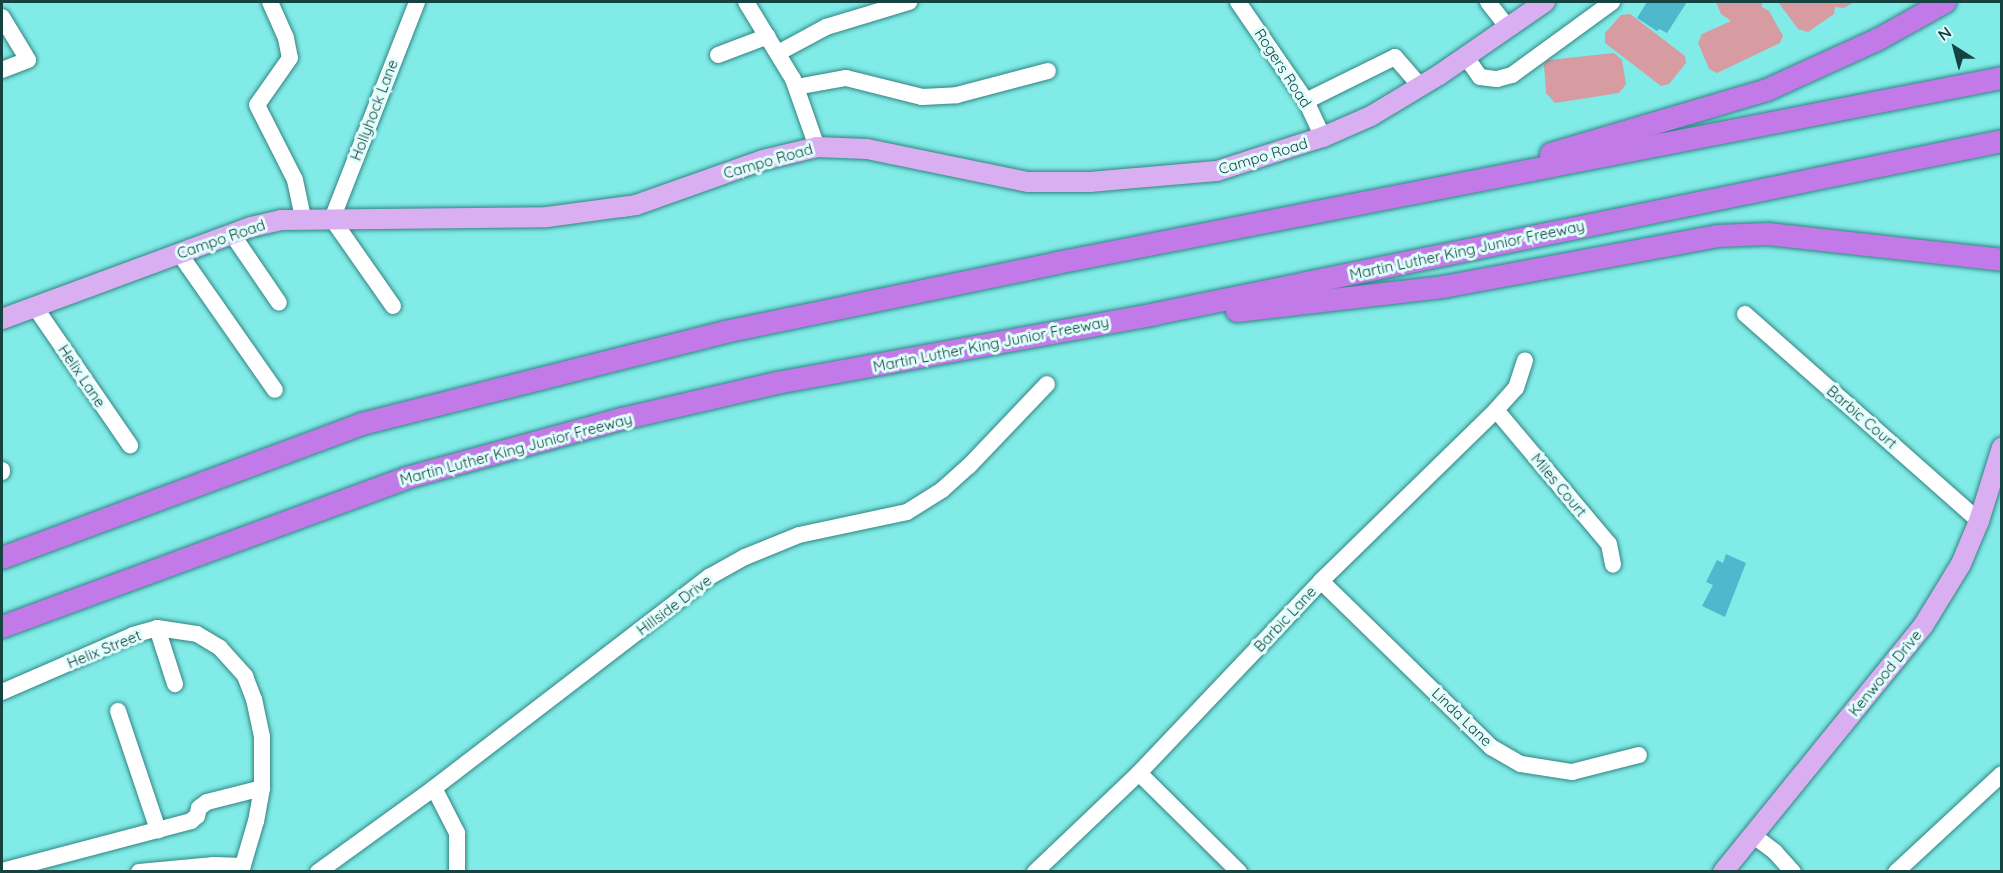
<!DOCTYPE html>
<style>
body{margin:0}
#map{position:relative;width:2003px;height:873px;overflow:hidden;background:#81ebe7;font-family:Quicksand,sans-serif}
div>[style]{position:absolute}
.green>*{inset:0;background:#d79ca2}
.building>*{inset:0;background:#50b8cc}
.roads{filter:drop-shadow(0 0 2px #318482) drop-shadow(0 0 2px #318482)}
.minor>*{height:16px;margin:-8px;padding:0 8px;transform-origin:8px;border-radius:8px;background:#fff}
.major>*{height:20px;margin:-10px;padding:0 10px;transform-origin:10px;border-radius:10px;background:#daaff1}
.highway>*{height:22px;margin:-11px;padding:0 11px;transform-origin:11px;border-radius:11px;background:#c17ae8}
span{translate:-50% -50%;white-space:nowrap;text-align:center;line-height:1.15;-webkit-text-stroke:6px #e1fefc;paint-order:stroke}
.street-label{font-size:15px;color:#144342}
.frame{position:absolute;inset:0;border:3px solid #144342;pointer-events:none}
.north{position:absolute;left:1925px;top:18px;width:60px;height:60px;-webkit-text-stroke:4px #e1fefc;paint-order:stroke;rotate:324deg;font-size:16px;font-weight:700;line-height:24px;text-align:center;color:#144342}
.north::after{content:'';display:block;margin:auto;width:21px;height:27px;background:#144342;clip-path:polygon(50% 0,100% 100%,50% 72%,0 100%)}
</style>
<div id="map">
<div class="green">
<i style="clip-path:polygon(1716px 2px,1762px 2px,1762px 7px,1769px 11px,1783px 36px,1780px 43px,1717px 73px,1709px 69px,1698px 43px,1702px 34px,1731px 21px,1721px 14px)"></i>
<i style="clip-path:polygon(1778px 2px,1854px 2px,1844px 8px,1835px 7px,1834px 14px,1808px 32px,1798px 29px)"></i>
<i style="clip-path:polygon(1630px 14px,1685px 56px,1686px 63px,1669px 84px,1661px 86px,1605px 43px,1605px 33px,1621px 15px)"></i>
<i style="clip-path:polygon(1614px 53px,1622px 60px,1626px 84px,1619px 93px,1555px 103px,1546px 93px,1544px 64px,1548px 60px)"></i>
</div>
<div class="building">
<i style="clip-path:polygon(1647px 2px,1687px 2px,1667px 33px,1659px 29px,1657px 31px,1637px 18px)"></i>
<i style="clip-path:polygon(1726px 554px,1746px 563px,1725px 617px,1702px 606px,1713px 585px,1706px 582px,1717px 560px,1723px 563px)"></i>
</div>
<div class="roads">
<div class="minor">
<i style="left:270px;top:2px;width:39px;rotate:66deg"></i>
<i style="left:286px;top:38px;width:20px;rotate:79deg"></i>
<i style="left:290px;top:58px;width:57px;rotate:125.1deg"></i>
<i style="left:257px;top:105px;width:84px;rotate:63.1deg"></i>
<i style="left:295px;top:180px;width:40px;rotate:78deg"></i>
<i style="left:746px;top:2px;width:90px;rotate:58.6deg"></i>
<i style="left:793px;top:79px;width:72px;rotate:70.6deg"></i>
<i style="left:1238px;top:2px;width:120px;rotate:55.5deg"></i>
<i style="left:1306px;top:101px;width:40px;rotate:65deg"></i>
<i style="left:1488px;top:2px;width:33px;rotate:52deg"></i>
<i style="left:2px;top:17px;width:50px;rotate:58.8deg"></i>
<i style="left:28px;top:60px;width:28px;rotate:159deg"></i>
<i style="left:778px;top:53px;width:55px;rotate:-28.4deg"></i>
<i style="left:826px;top:27px;width:87px;rotate:-16.8deg"></i>
<i style="left:718px;top:55px;width:53px;rotate:-20.8deg"></i>
<i style="left:1466px;top:57px;width:24px;rotate:55deg"></i>
<i style="left:1480px;top:77px;width:17px;rotate:7deg"></i>
<i style="left:1497px;top:79px;width:16px;rotate:-15deg"></i>
<i style="left:1512px;top:75px;width:124px;rotate:-36.1deg"></i>
<i style="left:796px;top:87px;width:51px;rotate:-10.2deg"></i>
<i style="left:846px;top:78px;width:78px;rotate:14deg"></i>
<i style="left:922px;top:97px;width:35px;rotate:-3deg"></i>
<i style="left:957px;top:95px;width:94px;rotate:-14.8deg"></i>
<i style="left:1306px;top:101px;width:99px;rotate:-26.3deg"></i>
<i style="left:1395px;top:57px;width:40px;rotate:49deg"></i>
<i style="left:232px;top:234px;width:83px;rotate:55.7deg"></i>
<i style="left:179px;top:253px;width:167px;rotate:55deg"></i>
<i style="left:393px;top:306px;width:106px;rotate:-125deg"></i>
<i style="left:332px;top:219px;width:233px;rotate:-68.6deg"></i>
<i style="left:35px;top:307px;width:168px;rotate:55.5deg"></i>
<i style="left:1745px;top:314px;width:312px;rotate:41.5deg"></i>
<i style="left:1496px;top:410px;width:175px;rotate:49.9deg"></i>
<i style="left:1609px;top:544px;width:21px;rotate:79deg"></i>
<i style="left:2px;top:470px;width:2px;rotate:90deg"></i>
<i style="left:1321px;top:581px;width:238px;rotate:44.3deg"></i>
<i style="left:1491px;top:747px;width:34px;rotate:30deg"></i>
<i style="left:1521px;top:764px;width:52px;rotate:8.9deg"></i>
<i style="left:1572px;top:772px;width:69px;rotate:-14.2deg"></i>
<i style="left:157px;top:628px;width:59px;rotate:72.2deg"></i>
<i style="left:2px;top:692px;width:143px;rotate:-23.5deg"></i>
<i style="left:133px;top:635px;width:25px;rotate:-16deg"></i>
<i style="left:157px;top:628px;width:40px;rotate:8.5deg"></i>
<i style="left:197px;top:634px;width:27px;rotate:31deg"></i>
<i style="left:220px;top:648px;width:38px;rotate:48deg"></i>
<i style="left:245px;top:676px;width:25px;rotate:69deg"></i>
<i style="left:254px;top:699px;width:39px;rotate:78deg"></i>
<i style="left:262px;top:737px;width:51px;rotate:90deg"></i>
<i style="left:262px;top:788px;width:34px;rotate:100deg"></i>
<i style="left:256px;top:821px;width:53px;rotate:106.4deg"></i>
<i style="left:118px;top:711px;width:126px;rotate:71.4deg"></i>
<i style="left:1139px;top:773px;width:141px;rotate:44.7deg"></i>
<i style="left:434px;top:788px;width:51px;rotate:62.9deg"></i>
<i style="left:457px;top:833px;width:39px;rotate:90deg"></i>
<i style="left:1754px;top:836px;width:26px;rotate:37deg"></i>
<i style="left:1775px;top:852px;width:27px;rotate:48deg"></i>
<i style="left:2px;top:871px;width:196px;rotate:-14.8deg"></i>
<i style="left:191px;top:821px;width:8px;rotate:-40deg"></i>
<i style="left:197px;top:816px;width:8px;rotate:-76deg"></i>
<i style="left:199px;top:808px;width:10px;rotate:-37deg"></i>
<i style="left:207px;top:802px;width:57px;rotate:-14.3deg"></i>
<i style="left:139px;top:872px;width:75px;rotate:-5.3deg"></i>
<i style="left:214px;top:865px;width:29px;rotate:2deg"></i>
<i style="left:318px;top:872px;width:143px;rotate:-35.9deg"></i>
<i style="left:434px;top:788px;width:347px;rotate:-37.5deg"></i>
<i style="left:709px;top:577px;width:41px;rotate:-29.1deg"></i>
<i style="left:745px;top:557px;width:58px;rotate:-22.2deg"></i>
<i style="left:799px;top:535px;width:110px;rotate:-12deg"></i>
<i style="left:907px;top:512px;width:41px;rotate:-32.2deg"></i>
<i style="left:942px;top:490px;width:36px;rotate:-42deg"></i>
<i style="left:969px;top:466px;width:113px;rotate:-46.4deg"></i>
<i style="left:1035px;top:872px;width:144px;rotate:-43.6deg"></i>
<i style="left:1139px;top:773px;width:265px;rotate:-46.5deg"></i>
<i style="left:1321px;top:581px;width:245px;rotate:-44.3deg"></i>
<i style="left:1496px;top:410px;width:30px;rotate:-48deg"></i>
<i style="left:1516px;top:388px;width:29px;rotate:-72deg"></i>
<i style="left:1896px;top:872px;width:144px;rotate:-42.8deg"></i>
</div>
<div class="major">
<i style="left:2px;top:319px;width:265px;rotate:-20.3deg"></i>
<i style="left:251px;top:227px;width:31px;rotate:-13deg"></i>
<i style="left:281px;top:220px;width:266px;rotate:-0.6deg"></i>
<i style="left:547px;top:217px;width:76px;rotate:-7.6deg"></i>
<i style="left:622px;top:207px;width:14px;rotate:-8deg"></i>
<i style="left:636px;top:205px;width:135px;rotate:-19.5deg"></i>
<i style="left:763px;top:160px;width:56px;rotate:-13.5deg"></i>
<i style="left:817px;top:147px;width:50px;rotate:2.3deg"></i>
<i style="left:867px;top:149px;width:164px;rotate:11.6deg"></i>
<i style="left:1028px;top:182px;width:62px"></i>
<i style="left:1090px;top:182px;width:127px;rotate:-5deg"></i>
<i style="left:1217px;top:171px;width:111px;rotate:-17.8deg"></i>
<i style="left:1323px;top:137px;width:52px;rotate:-23.6deg"></i>
<i style="left:1371px;top:116px;width:79px;rotate:-31.1deg"></i>
<i style="left:1439px;top:75px;width:129px;rotate:-34.6deg"></i>
<i style="left:1723px;top:872px;width:317px;rotate:-50.9deg"></i>
<i style="left:1923px;top:626px;width:73px;rotate:-58.5deg"></i>
<i style="left:1961px;top:564px;width:47px;rotate:-67.3deg"></i>
<i style="left:1979px;top:521px;width:77px;rotate:-72.7deg"></i>
</div>
<div class="highway">
<i style="left:1551px;top:154px;width:225px;rotate:-16.5deg"></i>
<i style="left:1767px;top:90px;width:123px;rotate:-24.5deg"></i>
<i style="left:1879px;top:39px;width:76px;rotate:-29.3deg"></i>
<i style="left:1237px;top:311px;width:207px;rotate:-6.6deg"></i>
<i style="left:1443px;top:287px;width:279px;rotate:-10.5deg"></i>
<i style="left:1717px;top:236px;width:51px;rotate:-2.2deg"></i>
<i style="left:1768px;top:234px;width:235px;rotate:6.3deg"></i>
<i style="left:2px;top:558px;width:384px;rotate:-20.4deg"></i>
<i style="left:362px;top:424px;width:374px;rotate:-14.2deg"></i>
<i style="left:725px;top:332px;width:339px;rotate:-11.7deg"></i>
<i style="left:1057px;top:263px;width:963px;rotate:-11.08deg"></i>
<i style="left:2px;top:627px;width:431px;rotate:-20.2deg"></i>
<i style="left:406px;top:478px;width:224px;rotate:-15.3deg"></i>
<i style="left:622px;top:419px;width:159px;rotate:-13.1deg"></i>
<i style="left:777px;top:383px;width:384px;rotate:-10.3deg"></i>
<i style="left:1155px;top:314px;width:864px;rotate:-11.54deg"></i>
</div>
</div>
<div class="street-label">
<span style="left:1283px;top:68px;rotate:57deg">Rogers Road</span>
<span style="left:374px;top:110px;rotate:-69deg">Hollyhock Lane</span>
<span style="left:1263px;top:156px;rotate:-17deg">Campo Road</span>
<span style="left:768px;top:161px;rotate:-16deg">Campo Road</span>
<span style="left:221px;top:239px;rotate:-19deg">Campo Road</span>
<span style="left:1467px;top:250px;rotate:-12deg">Martin Luther King Junior Freeway</span>
<span style="left:991px;top:344px;rotate:-11deg">Martin Luther King Junior Freeway</span>
<span style="left:82px;top:376px;rotate:56deg">Helix Lane</span>
<span style="left:1862px;top:417px;rotate:41deg">Barbic Court</span>
<span style="left:516px;top:449px;rotate:-15deg">Martin Luther King Junior Freeway</span>
<span style="left:1559px;top:485px;rotate:50deg">Miles Court</span>
<span style="left:674px;top:605px;rotate:-37deg">Hillside Drive</span>
<span style="left:1285px;top:619px;rotate:-47deg">Barbic Lane</span>
<span style="left:104px;top:649px;rotate:-22deg">Helix Street</span>
<span style="left:1885px;top:673px;rotate:-51deg">Kenwood Drive</span>
<span style="left:1462px;top:717px;rotate:44deg">Linda Lane</span>
</div>
<div class="frame"></div>
<div class="north">N</div>
</div>
